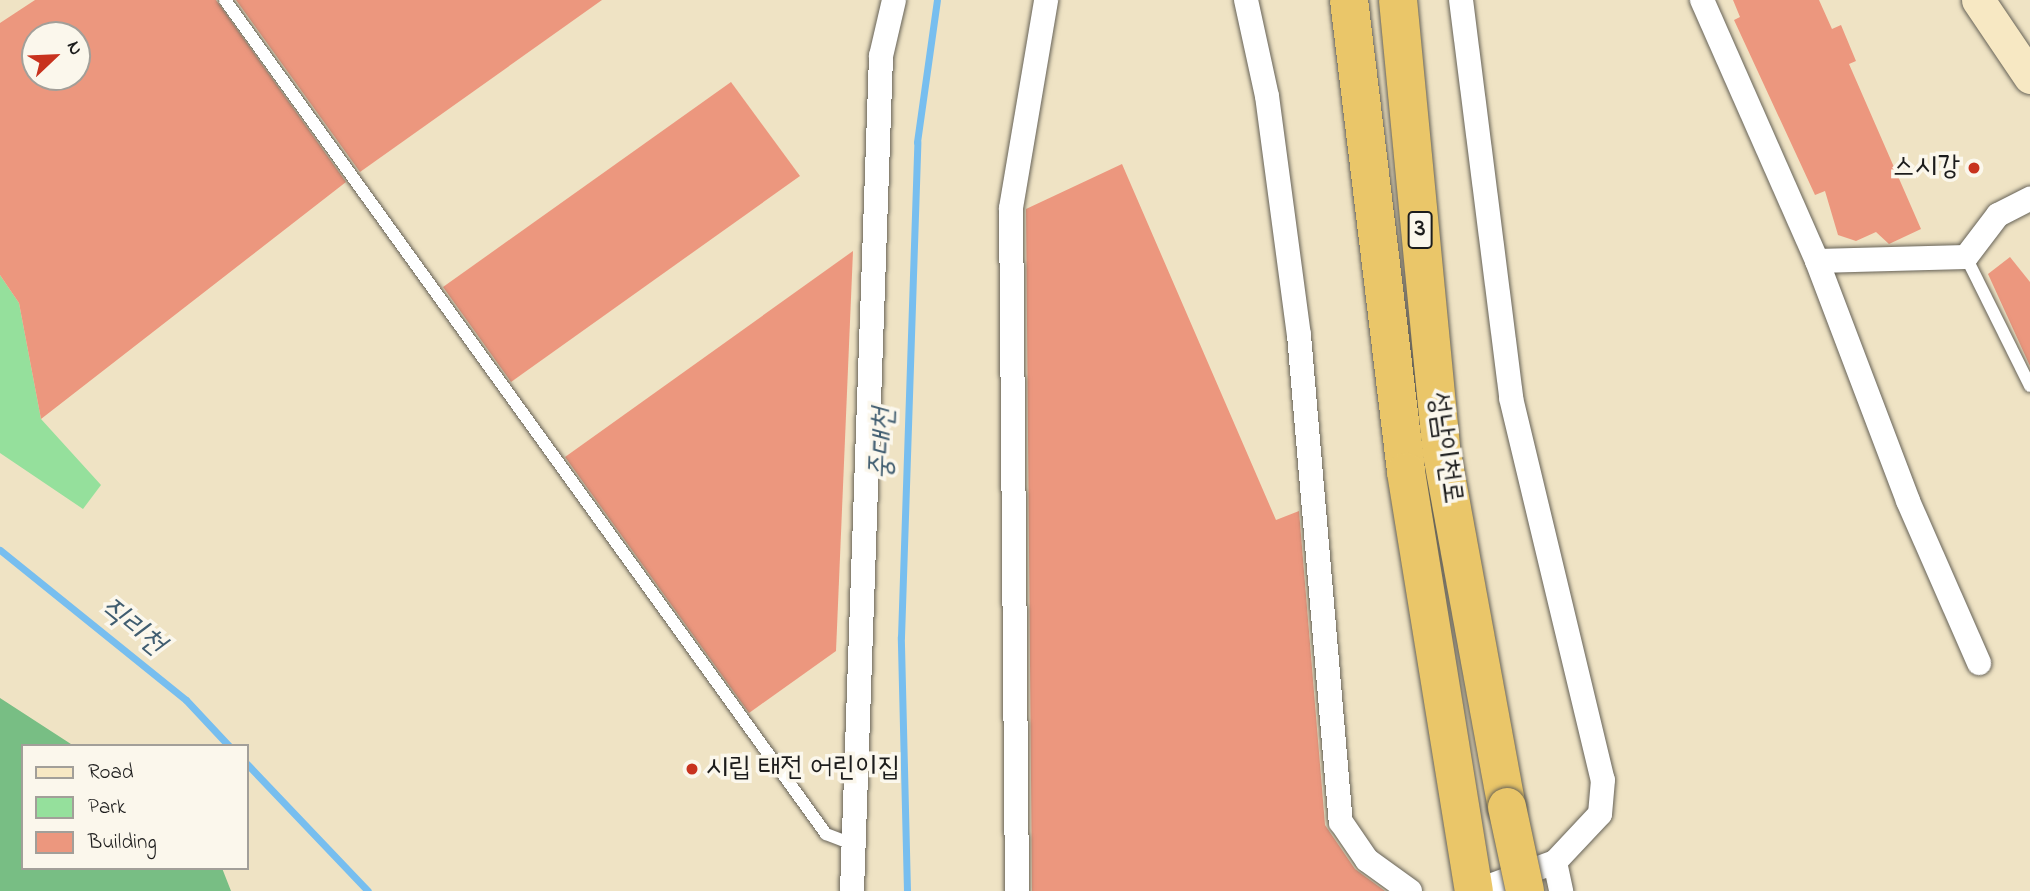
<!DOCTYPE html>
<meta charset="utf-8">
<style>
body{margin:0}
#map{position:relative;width:2030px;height:891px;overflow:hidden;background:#efe3c4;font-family:"Indie Flower","Poor Story",sans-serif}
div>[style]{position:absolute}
.green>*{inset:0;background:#95e09c}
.forest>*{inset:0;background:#78be84}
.stream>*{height:7px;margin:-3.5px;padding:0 3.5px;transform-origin:3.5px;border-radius:3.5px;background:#77beef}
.building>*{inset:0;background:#ec977e}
.roads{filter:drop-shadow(0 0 2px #666257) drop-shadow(0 0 2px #666257)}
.lane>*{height:12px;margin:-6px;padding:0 6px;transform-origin:6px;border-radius:6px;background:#fff}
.street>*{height:24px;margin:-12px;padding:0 12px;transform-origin:12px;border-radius:12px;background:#fff}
.secondary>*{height:33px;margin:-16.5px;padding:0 16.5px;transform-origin:16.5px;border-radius:16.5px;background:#f7e8c3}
.highway>*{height:38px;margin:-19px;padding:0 19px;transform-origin:19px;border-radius:19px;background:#eac669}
.bridges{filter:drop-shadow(0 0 2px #666257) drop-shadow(0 0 2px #666257)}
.highway-bridge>*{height:38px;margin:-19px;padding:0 19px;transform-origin:19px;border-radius:19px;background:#eac669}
.dots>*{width:19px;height:19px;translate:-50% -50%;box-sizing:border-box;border:4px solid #fbf7ec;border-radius:50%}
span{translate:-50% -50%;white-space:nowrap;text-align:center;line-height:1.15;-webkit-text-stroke:7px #fbf7ec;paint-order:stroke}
.shield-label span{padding:2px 5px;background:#fbf7ec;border:2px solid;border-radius:5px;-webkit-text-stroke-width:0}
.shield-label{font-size:26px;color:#1c1c1c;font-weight:700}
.poi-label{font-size:28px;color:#1c1c1c}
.right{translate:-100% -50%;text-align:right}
.left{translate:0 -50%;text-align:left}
.street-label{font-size:28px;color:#1c1c1c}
.water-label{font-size:30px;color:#405d70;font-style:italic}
.legend{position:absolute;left:21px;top:744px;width:228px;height:126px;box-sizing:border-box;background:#fbf7ec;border:2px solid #a29f99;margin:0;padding:9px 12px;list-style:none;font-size:21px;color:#1c1c1c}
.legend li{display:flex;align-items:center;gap:14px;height:35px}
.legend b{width:35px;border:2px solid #a29f99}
.north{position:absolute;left:21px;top:21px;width:70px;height:70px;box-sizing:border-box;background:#fbf7ec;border:2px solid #a29f99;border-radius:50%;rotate:67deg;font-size:19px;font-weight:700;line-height:28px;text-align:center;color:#1c1c1c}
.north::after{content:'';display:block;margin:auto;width:24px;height:32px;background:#c8321e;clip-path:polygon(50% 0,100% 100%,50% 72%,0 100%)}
</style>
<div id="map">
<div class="green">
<i style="clip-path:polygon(0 275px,19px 303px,41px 419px,101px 485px,83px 509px,0 453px)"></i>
</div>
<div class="forest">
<i style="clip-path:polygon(0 698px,74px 746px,23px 746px,23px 868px,222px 868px,231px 891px,0 891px)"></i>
</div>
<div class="stream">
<i style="left:0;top:550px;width:239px;rotate:38.9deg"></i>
<i style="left:186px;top:700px;width:63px;rotate:46.9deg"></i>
<i style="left:247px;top:764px;width:175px;rotate:46.4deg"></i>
<i style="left:907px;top:891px;width:254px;rotate:-91.4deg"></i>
<i style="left:901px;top:637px;width:495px;rotate:-88.1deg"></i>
<i style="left:917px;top:142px;width:143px;rotate:-82deg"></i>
</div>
<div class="building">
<i style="clip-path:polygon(evenodd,35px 0,216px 0,346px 182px,41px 419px,19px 303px,0 275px,0 23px,35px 0,35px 35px,77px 35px,77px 77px,35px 77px,35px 35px)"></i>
<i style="clip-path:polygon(236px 0,602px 0,360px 172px)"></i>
<i style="clip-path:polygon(1733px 0,1819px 0,1832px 29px,1841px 25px,1856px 61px,1849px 64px,1921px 229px,1889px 244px,1876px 232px,1856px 241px,1838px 235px,1825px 191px,1815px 195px,1734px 20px,1740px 17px)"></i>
<i style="clip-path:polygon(731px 82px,800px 176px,511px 382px,443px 287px)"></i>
<i style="clip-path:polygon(1122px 164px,1276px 520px,1299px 511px,1325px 825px,1355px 869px,1385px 891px,1032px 891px,1026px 209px)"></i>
<i style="clip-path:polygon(853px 251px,836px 651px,749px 713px,565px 457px)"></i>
<i style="clip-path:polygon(2010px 257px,2030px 282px,2030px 366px,1988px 274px)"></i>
</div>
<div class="roads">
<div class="lane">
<i style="left:225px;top:0;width:1028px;rotate:54.22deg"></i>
<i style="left:826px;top:834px;width:30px;rotate:21deg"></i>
<i style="left:1966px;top:257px;width:144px;rotate:63.6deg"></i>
</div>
<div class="street">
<i style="left:1246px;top:0;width:98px;rotate:77.7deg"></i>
<i style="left:1267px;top:96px;width:241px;rotate:82.4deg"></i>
<i style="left:1299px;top:335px;width:489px;rotate:85.1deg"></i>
<i style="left:1341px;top:822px;width:46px;rotate:55.6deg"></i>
<i style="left:1367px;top:860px;width:53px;rotate:35.8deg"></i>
<i style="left:1461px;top:0;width:401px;rotate:82.8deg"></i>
<i style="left:1511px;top:398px;width:393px;rotate:76.5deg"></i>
<i style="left:1603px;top:780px;width:34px;rotate:95deg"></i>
<i style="left:1600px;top:814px;width:66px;rotate:133.2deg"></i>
<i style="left:1555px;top:862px;width:84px;rotate:159.8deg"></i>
<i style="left:1702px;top:0;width:285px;rotate:66.2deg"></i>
<i style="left:1817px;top:261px;width:257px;rotate:69.2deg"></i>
<i style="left:1908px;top:501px;width:177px;rotate:66.3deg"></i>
<i style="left:1817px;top:261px;width:149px;rotate:-1.5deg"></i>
<i style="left:1966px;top:257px;width:53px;rotate:-52.7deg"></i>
<i style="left:1998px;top:215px;width:36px;rotate:-27deg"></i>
<i style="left:1555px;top:862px;width:30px;rotate:78deg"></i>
<i style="left:852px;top:891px;width:836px;rotate:-88.01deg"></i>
<i style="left:881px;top:56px;width:57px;rotate:-76.9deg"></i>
<i style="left:1017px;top:891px;width:683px;rotate:-90.5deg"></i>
<i style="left:1011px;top:208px;width:211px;rotate:-80.4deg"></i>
</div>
<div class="secondary">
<i style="left:1978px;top:0;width:93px;rotate:56deg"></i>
</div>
<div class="highway">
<i style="left:1349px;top:0;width:475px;rotate:83.1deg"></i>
<i style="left:1406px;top:472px;width:424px;rotate:80.8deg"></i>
<i style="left:1398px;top:0;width:456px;rotate:84.5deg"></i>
<i style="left:1442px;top:454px;width:359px;rotate:79.6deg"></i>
</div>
</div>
<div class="bridges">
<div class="highway-bridge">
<i style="left:1507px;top:807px;width:86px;rotate:77.9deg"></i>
</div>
</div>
<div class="dots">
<i style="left:1974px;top:168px;background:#c8321e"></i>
<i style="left:692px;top:769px;background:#c8321e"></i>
</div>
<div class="shield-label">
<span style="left:1420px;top:230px">3</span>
</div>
<div class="poi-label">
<span class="right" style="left:1960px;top:168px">스시강</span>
<span class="left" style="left:706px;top:769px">시립 태전 어린이집</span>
</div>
<div class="street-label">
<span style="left:1444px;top:448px;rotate:82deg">성남이천로</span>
</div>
<div class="water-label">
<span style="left:884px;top:444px;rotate:-88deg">중대천</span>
<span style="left:132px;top:627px;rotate:39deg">직리천</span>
</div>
<ul class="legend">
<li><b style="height:9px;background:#f7e8c3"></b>Road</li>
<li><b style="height:19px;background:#95e09c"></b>Park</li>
<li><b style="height:19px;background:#ec977e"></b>Building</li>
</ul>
<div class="north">N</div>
</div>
